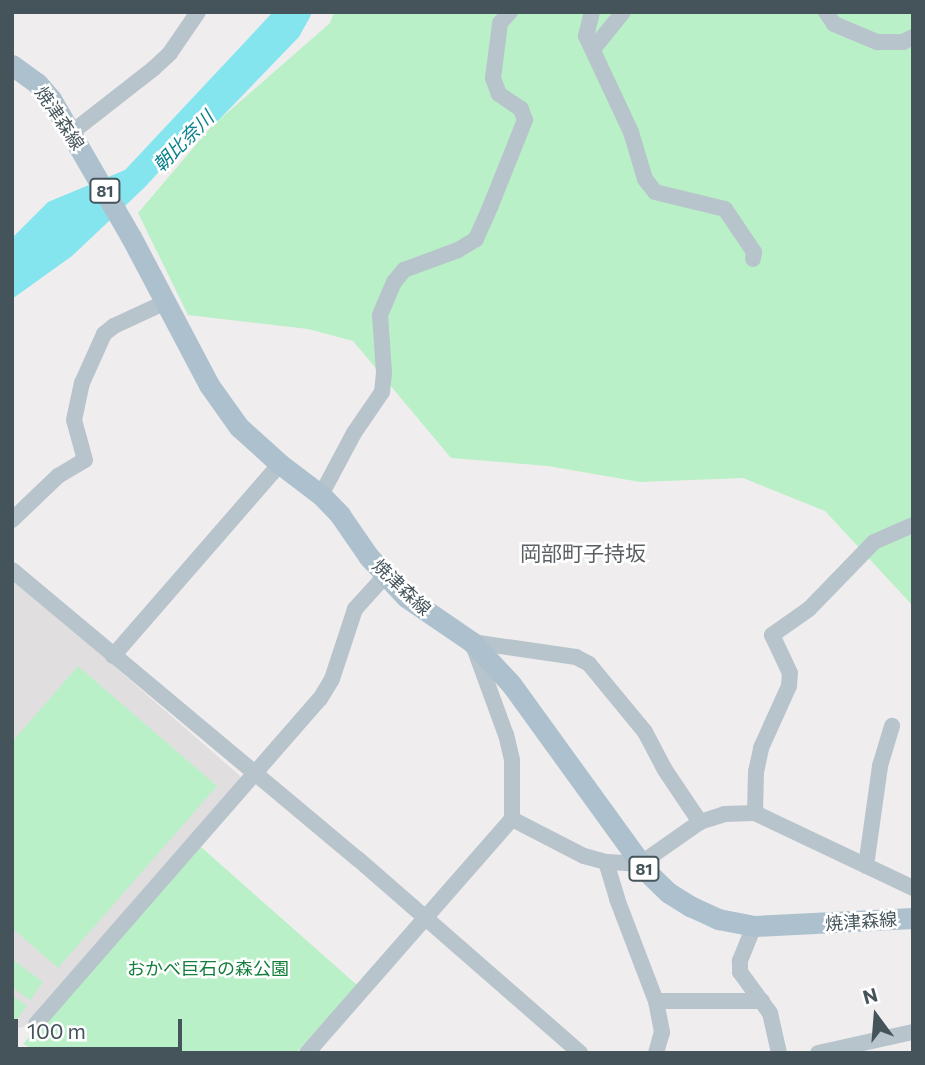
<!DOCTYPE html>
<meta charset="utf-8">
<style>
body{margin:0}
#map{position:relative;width:925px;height:1065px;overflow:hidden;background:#f0edee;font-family:Commissioner,"Noto Sans JP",sans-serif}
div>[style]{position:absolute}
.education>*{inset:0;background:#e1dee0}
.green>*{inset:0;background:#baf0c8}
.water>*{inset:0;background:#85e5ee}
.river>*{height:21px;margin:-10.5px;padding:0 10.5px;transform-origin:10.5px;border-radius:10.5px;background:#85e5ee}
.minor>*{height:16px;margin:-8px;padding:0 8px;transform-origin:8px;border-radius:8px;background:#b8c4cb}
.major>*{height:21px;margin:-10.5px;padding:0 10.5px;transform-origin:10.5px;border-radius:10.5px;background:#acc1cd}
span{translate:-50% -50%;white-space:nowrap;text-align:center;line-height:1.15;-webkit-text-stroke:5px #fff;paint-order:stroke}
.shield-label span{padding:2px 5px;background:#fff;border:2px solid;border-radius:5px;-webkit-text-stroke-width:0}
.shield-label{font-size:16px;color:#45545b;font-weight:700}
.street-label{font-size:18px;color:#45545b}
.park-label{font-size:18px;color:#147e3c}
.water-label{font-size:19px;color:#0a818c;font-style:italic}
.quarter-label{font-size:21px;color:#5a5f63}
.frame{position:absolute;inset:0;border:14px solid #45545b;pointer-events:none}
.north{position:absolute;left:841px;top:981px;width:70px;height:70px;-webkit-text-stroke:5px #fff;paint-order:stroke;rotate:344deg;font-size:19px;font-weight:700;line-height:28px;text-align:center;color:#45545b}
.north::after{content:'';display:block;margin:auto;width:24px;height:32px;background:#45545b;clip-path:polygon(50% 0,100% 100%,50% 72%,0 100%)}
.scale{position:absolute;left:14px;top:1019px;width:168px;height:32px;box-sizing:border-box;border:4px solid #45545b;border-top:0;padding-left:9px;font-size:21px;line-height:24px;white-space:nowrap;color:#45545b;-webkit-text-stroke:5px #fff;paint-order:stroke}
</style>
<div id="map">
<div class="education">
<i style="clip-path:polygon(12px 577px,240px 776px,240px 783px,29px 1025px,20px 1028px,12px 1025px)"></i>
</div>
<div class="green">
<i style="clip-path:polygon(334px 12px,913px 12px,913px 606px,825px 511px,743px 478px,640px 482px,548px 466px,451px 458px,353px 341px,308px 329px,188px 315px,138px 213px,211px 127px,330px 23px)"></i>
<i style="clip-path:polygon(78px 666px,217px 786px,58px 968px,12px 928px,12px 742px)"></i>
<i style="clip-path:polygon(201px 847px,357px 985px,296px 1053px,41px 1053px,23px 1044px)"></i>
<i style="clip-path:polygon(12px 959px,43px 982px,30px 1000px,12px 987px)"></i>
<i style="clip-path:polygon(12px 995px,27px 1006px,13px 1024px,12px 1023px)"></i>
</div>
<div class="water">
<i style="clip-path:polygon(273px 12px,305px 12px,145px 187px,72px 256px,12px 299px,12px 238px,48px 202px,125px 170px)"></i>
</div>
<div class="river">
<i style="left:211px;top:112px;width:114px;rotate:-46.1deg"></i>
<i style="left:290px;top:30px;width:21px;rotate:-61deg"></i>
</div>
<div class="minor">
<i style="left:592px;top:12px;width:25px;rotate:104deg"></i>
<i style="left:586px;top:36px;width:106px;rotate:64.9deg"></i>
<i style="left:631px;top:132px;width:49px;rotate:73.4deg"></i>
<i style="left:645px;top:179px;width:16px;rotate:52deg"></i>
<i style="left:655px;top:192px;width:72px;rotate:13.7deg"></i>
<i style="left:725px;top:209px;width:52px;rotate:56deg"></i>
<i style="left:754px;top:252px;width:7px;rotate:98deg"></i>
<i style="left:826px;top:12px;width:14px;rotate:56deg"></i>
<i style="left:834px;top:24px;width:47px;rotate:22.7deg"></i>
<i style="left:877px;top:42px;width:26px"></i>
<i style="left:903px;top:42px;width:11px;rotate:-27deg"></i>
<i style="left:594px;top:48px;width:46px;rotate:-51.1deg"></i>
<i style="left:71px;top:133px;width:104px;rotate:-38deg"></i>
<i style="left:153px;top:69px;width:23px;rotate:-43deg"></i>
<i style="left:170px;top:53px;width:50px;rotate:-55.7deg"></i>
<i style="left:321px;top:495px;width:70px;rotate:-62deg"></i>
<i style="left:354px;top:433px;width:50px;rotate:-55.7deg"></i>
<i style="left:382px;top:392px;width:19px;rotate:-84deg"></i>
<i style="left:384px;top:373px;width:58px;rotate:-93.9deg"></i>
<i style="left:380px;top:315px;width:36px;rotate:-67deg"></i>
<i style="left:394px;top:282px;width:16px;rotate:-50deg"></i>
<i style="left:404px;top:270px;width:58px;rotate:-20.3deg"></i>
<i style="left:458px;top:250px;width:21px;rotate:-31deg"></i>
<i style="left:476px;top:239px;width:37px;rotate:-66deg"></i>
<i style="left:491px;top:205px;width:92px;rotate:-68.2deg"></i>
<i style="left:525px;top:120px;width:12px;rotate:-110deg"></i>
<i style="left:521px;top:109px;width:27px;rotate:-146deg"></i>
<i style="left:499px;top:94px;width:17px;rotate:-111deg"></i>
<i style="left:493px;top:78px;width:55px;rotate:-82.7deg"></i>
<i style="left:500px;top:23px;width:15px;rotate:-48deg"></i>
<i style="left:12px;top:520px;width:64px;rotate:-43.7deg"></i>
<i style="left:58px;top:476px;width:31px;rotate:-31deg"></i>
<i style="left:85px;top:460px;width:41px;rotate:-105.4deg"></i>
<i style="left:74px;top:420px;width:38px;rotate:-78deg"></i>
<i style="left:82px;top:383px;width:54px;rotate:-65.8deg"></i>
<i style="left:104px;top:334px;width:13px;rotate:-39deg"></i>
<i style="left:114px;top:326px;width:57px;rotate:-24.8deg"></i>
<i style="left:12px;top:570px;width:451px;rotate:39.9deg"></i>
<i style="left:358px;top:859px;width:295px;rotate:41.1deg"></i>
<i style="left:113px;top:656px;width:254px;rotate:-49deg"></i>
<i style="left:755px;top:813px;width:41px;rotate:-88.6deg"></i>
<i style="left:756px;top:772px;width:25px;rotate:-78deg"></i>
<i style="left:761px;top:748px;width:68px;rotate:-65.7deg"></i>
<i style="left:789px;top:686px;width:13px;rotate:-86deg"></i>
<i style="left:790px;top:673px;width:42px;rotate:-115.3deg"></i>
<i style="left:772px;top:635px;width:45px;rotate:-35.1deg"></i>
<i style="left:809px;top:609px;width:93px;rotate:-45.9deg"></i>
<i style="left:874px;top:542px;width:43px;rotate:-23.6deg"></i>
<i style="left:512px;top:819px;width:81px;rotate:27.2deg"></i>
<i style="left:584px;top:856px;width:23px;rotate:15deg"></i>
<i style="left:606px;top:862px;width:34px;rotate:3deg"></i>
<i style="left:640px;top:864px;width:73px;rotate:-35deg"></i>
<i style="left:606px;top:862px;width:39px;rotate:73deg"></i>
<i style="left:617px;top:899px;width:109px;rotate:69.1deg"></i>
<i style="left:656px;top:1001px;width:32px;rotate:79deg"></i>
<i style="left:662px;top:1032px;width:22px;rotate:106deg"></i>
<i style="left:866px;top:866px;width:101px;rotate:-82deg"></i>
<i style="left:880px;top:766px;width:42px;rotate:-73.3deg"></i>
<i style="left:754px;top:926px;width:38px;rotate:112deg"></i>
<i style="left:740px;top:961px;width:11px;rotate:90deg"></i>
<i style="left:740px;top:972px;width:51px;rotate:53.8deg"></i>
<i style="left:770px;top:1013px;width:41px;rotate:77.3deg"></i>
<i style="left:656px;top:1001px;width:106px"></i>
<i style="left:36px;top:1024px;width:432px;rotate:-48.9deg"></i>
<i style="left:320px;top:699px;width:23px;rotate:-59deg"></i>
<i style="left:332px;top:679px;width:74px;rotate:-71.8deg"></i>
<i style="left:355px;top:609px;width:45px;rotate:-47.7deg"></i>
<i style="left:307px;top:1053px;width:311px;rotate:-48.8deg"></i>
<i style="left:512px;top:819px;width:59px;rotate:-90deg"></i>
<i style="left:512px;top:760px;width:26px;rotate:-103deg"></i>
<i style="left:506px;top:735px;width:99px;rotate:-110.1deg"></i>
<i style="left:472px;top:642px;width:105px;rotate:8.2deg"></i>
<i style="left:576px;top:657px;width:15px;rotate:28deg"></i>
<i style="left:589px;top:664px;width:88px;rotate:50.5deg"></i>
<i style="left:645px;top:732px;width:43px;rotate:62.2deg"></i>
<i style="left:665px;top:770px;width:63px;rotate:56.1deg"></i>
<i style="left:700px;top:822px;width:25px;rotate:-18deg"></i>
<i style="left:724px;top:814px;width:31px;rotate:-2deg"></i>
<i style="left:755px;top:813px;width:175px;rotate:25.4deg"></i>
<i style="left:818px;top:1053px;width:97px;rotate:-12.5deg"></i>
</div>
<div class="major">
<i style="left:12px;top:65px;width:31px;rotate:36deg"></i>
<i style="left:37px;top:83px;width:21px;rotate:49deg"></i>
<i style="left:51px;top:99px;width:160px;rotate:59.9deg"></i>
<i style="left:131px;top:237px;width:167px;rotate:62.2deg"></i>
<i style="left:209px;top:385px;width:52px;rotate:54.5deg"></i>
<i style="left:239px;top:427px;width:55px;rotate:42.1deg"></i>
<i style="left:280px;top:464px;width:51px;rotate:37.1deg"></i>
<i style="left:321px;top:495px;width:28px;rotate:46deg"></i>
<i style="left:340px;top:515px;width:51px;rotate:55.4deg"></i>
<i style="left:369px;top:557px;width:54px;rotate:47.2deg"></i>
<i style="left:406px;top:597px;width:80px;rotate:34.3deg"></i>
<i style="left:472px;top:642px;width:57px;rotate:47.1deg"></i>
<i style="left:511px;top:684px;width:232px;rotate:54.1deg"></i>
<i style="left:647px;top:872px;width:30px;rotate:44deg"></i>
<i style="left:669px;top:893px;width:25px;rotate:32deg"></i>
<i style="left:690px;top:906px;width:31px;rotate:25deg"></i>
<i style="left:718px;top:919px;width:37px;rotate:11deg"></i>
<i style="left:754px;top:926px;width:159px;rotate:-2.9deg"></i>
</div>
<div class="shield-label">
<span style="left:105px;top:191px">81</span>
<span style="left:644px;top:869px">81</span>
</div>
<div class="street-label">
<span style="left:60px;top:118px;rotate:56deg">焼津森線</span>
<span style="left:402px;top:587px;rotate:43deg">焼津森線</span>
<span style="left:861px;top:921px;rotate:-4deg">焼津森線</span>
</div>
<div class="park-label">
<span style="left:208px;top:968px">おかべ巨石の森公園</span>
</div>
<div class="water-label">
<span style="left:183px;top:141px;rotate:-45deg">朝比奈川</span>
</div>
<div class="quarter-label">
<span style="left:583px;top:553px">岡部町子持坂</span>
</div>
<div class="frame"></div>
<div class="north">N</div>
<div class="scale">100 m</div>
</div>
